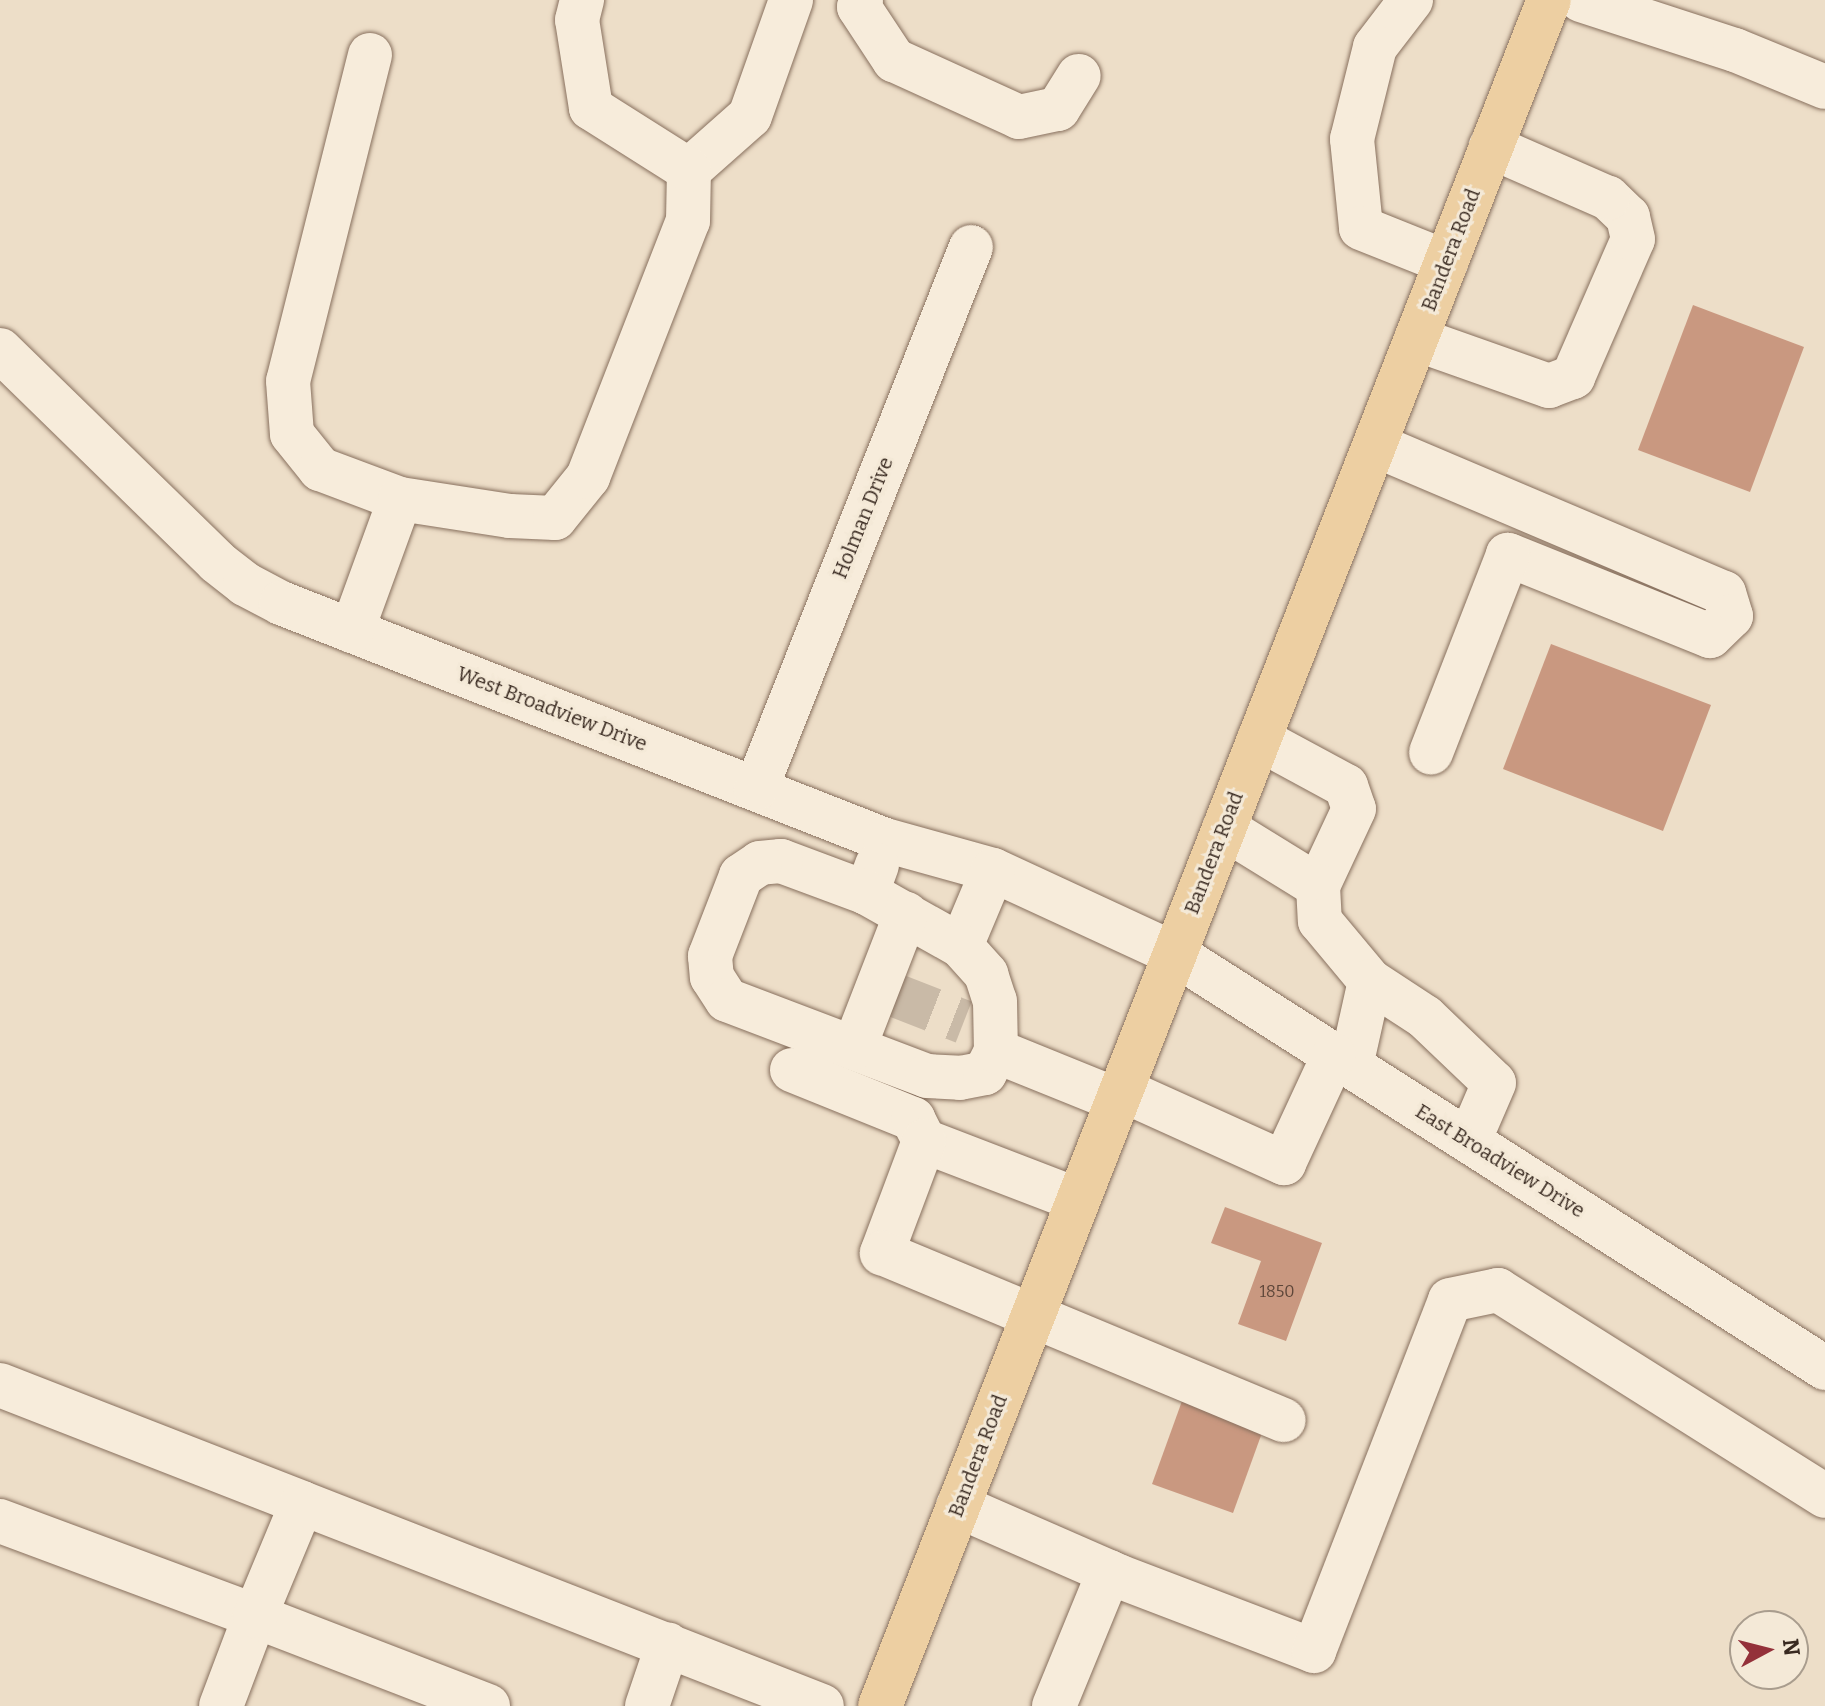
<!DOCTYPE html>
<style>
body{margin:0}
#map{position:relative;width:1825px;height:1706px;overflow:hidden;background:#eddec8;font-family:Bitter,serif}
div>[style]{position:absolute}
.building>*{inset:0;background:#c99880}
.minor-tunnel>*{height:44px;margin-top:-22px;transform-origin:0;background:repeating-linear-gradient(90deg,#c9baa7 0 44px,transparent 0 66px)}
.roads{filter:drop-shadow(0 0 2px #88705e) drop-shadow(0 0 2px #88705e)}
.minor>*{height:44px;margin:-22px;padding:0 22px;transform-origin:22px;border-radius:22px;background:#f7ecdb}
.major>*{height:44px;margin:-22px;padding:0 22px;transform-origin:22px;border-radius:22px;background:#edcfa2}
span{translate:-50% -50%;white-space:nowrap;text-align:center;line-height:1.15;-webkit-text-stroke:6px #f4e9d7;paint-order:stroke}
.number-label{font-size:16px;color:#5d4639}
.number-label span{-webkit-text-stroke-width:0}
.street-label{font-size:20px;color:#392a21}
.north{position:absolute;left:1729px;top:1610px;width:80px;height:80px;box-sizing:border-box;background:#f4e9d7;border:2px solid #a99d8e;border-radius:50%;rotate:83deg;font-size:22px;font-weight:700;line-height:32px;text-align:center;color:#392a21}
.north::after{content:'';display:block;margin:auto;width:28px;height:36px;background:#94313a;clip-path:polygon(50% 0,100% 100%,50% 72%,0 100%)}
</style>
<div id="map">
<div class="building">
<i style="clip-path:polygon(1693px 305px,1804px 347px,1750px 492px,1638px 450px)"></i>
<i style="clip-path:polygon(1551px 644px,1711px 705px,1663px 831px,1503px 769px)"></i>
<i style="clip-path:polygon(1225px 1207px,1322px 1243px,1286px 1341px,1238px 1324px,1261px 1261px,1211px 1243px)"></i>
<i style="clip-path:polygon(1182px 1401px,1263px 1430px,1233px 1513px,1152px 1484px)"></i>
</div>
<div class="minor-tunnel">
<i style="left:892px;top:994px;width:77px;rotate:21.3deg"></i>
</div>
<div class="roads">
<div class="minor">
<i style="left:861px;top:0;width:7px;rotate:106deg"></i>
<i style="left:859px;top:7px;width:64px;rotate:56.6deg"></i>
<i style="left:894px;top:60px;width:137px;rotate:24.5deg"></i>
<i style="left:1019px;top:117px;width:40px;rotate:-12deg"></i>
<i style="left:1058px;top:109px;width:39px;rotate:-58deg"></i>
<i style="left:1411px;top:0;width:59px;rotate:127.5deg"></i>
<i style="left:1375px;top:47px;width:95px;rotate:104deg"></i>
<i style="left:1352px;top:139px;width:89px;rotate:84.2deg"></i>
<i style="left:1361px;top:228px;width:92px;rotate:21.8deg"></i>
<i style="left:1581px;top:0;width:162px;rotate:18deg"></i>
<i style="left:1735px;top:50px;width:97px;rotate:22.3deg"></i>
<i style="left:370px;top:55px;width:336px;rotate:104.1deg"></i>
<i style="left:288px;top:381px;width:53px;rotate:85.7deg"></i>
<i style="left:292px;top:434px;width:45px;rotate:51.3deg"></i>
<i style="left:320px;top:469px;width:85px;rotate:20.6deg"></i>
<i style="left:689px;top:170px;width:81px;rotate:-41.5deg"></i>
<i style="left:750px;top:116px;width:123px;rotate:-70.5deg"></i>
<i style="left:1416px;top:339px;width:141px;rotate:19.5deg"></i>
<i style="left:1549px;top:386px;width:26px;rotate:-21deg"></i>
<i style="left:1573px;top:377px;width:150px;rotate:-66.5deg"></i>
<i style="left:1633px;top:239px;width:23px;rotate:-103deg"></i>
<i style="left:1628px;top:217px;width:28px;rotate:-136deg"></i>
<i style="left:1608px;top:198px;width:128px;rotate:-156.4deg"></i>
<i style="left:0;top:350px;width:303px;rotate:44.3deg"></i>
<i style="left:217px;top:562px;width:36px;rotate:38deg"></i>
<i style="left:245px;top:584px;width:41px;rotate:27.8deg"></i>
<i style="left:281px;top:603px;width:649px;rotate:21.42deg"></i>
<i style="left:885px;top:840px;width:112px;rotate:15.5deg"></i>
<i style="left:993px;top:870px;width:200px;rotate:24.8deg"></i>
<i style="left:1175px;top:954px;width:771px;rotate:32.49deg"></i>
<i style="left:1375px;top:445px;width:379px;rotate:23deg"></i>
<i style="left:1724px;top:593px;width:24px;rotate:73deg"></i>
<i style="left:1731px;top:616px;width:29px;rotate:136deg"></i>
<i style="left:1710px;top:636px;width:218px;rotate:-158.1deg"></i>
<i style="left:1508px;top:555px;width:212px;rotate:111.3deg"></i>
<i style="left:352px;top:631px;width:140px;rotate:-70deg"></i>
<i style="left:400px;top:499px;width:111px;rotate:8.8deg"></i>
<i style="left:510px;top:516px;width:45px;rotate:2.5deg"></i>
<i style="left:555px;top:518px;width:53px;rotate:-51.2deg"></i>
<i style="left:588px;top:477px;width:275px;rotate:-68.7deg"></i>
<i style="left:688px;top:221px;width:51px;rotate:-88.9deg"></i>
<i style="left:689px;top:170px;width:116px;rotate:-147.7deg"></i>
<i style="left:591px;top:108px;width:89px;rotate:-99deg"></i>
<i style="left:577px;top:20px;width:21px;rotate:-76deg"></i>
<i style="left:1259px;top:739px;width:99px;rotate:28.4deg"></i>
<i style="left:1346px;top:786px;width:24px;rotate:71deg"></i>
<i style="left:1354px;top:809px;width:85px;rotate:115.1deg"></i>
<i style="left:756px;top:789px;width:583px;rotate:-68.36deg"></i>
<i style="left:1224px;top:828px;width:110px;rotate:31.7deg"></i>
<i style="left:1318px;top:886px;width:35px;rotate:87deg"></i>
<i style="left:1320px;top:921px;width:78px;rotate:50.2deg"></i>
<i style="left:877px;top:865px;width:30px;rotate:110deg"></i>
<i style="left:867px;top:893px;width:108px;rotate:29.4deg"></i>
<i style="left:961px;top:946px;width:82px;rotate:-67.2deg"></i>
<i style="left:867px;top:893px;width:92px;rotate:-159.6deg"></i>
<i style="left:781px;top:861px;width:21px;rotate:175deg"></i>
<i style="left:760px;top:863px;width:23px;rotate:146deg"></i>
<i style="left:741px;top:876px;width:86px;rotate:111.2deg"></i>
<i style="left:710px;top:956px;width:21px;rotate:85deg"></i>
<i style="left:712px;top:977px;width:27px;rotate:57deg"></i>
<i style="left:727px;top:1000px;width:214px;rotate:20.8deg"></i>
<i style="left:927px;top:1076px;width:33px;rotate:3deg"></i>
<i style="left:960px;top:1078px;width:25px;rotate:-11deg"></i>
<i style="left:985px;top:1073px;width:25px;rotate:-63deg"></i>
<i style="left:961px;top:946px;width:38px;rotate:48deg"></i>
<i style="left:986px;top:974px;width:28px;rotate:72deg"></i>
<i style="left:995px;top:1001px;width:50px;rotate:88.9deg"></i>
<i style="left:996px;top:1051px;width:131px;rotate:22deg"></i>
<i style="left:854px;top:1048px;width:144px;rotate:-68.8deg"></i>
<i style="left:1351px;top:1066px;width:87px;rotate:-77.4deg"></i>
<i style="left:1370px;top:981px;width:66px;rotate:33.2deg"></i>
<i style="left:1425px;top:1017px;width:95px;rotate:43.7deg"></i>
<i style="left:1494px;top:1083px;width:63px;rotate:113.3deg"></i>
<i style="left:792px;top:1070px;width:131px;rotate:22deg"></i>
<i style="left:913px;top:1119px;width:25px;rotate:63deg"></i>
<i style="left:1122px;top:1090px;width:178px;rotate:24.3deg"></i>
<i style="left:1284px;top:1163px;width:119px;rotate:-65.2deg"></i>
<i style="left:1078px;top:1200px;width:165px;rotate:-159deg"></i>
<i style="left:924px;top:1141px;width:120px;rotate:110.6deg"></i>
<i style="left:882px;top:1253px;width:435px;rotate:22.6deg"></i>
<i style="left:0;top:1385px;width:324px;rotate:21.3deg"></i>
<i style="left:958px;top:1506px;width:175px;rotate:23.6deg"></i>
<i style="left:1118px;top:1576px;width:210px;rotate:20.9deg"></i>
<i style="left:1314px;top:1651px;width:376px;rotate:-68.8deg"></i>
<i style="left:1450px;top:1300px;width:49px;rotate:-11.8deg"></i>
<i style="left:1498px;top:1290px;width:386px;rotate:32.2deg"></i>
<i style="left:0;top:1521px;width:272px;rotate:20.4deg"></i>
<i style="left:255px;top:1616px;width:96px;rotate:110.7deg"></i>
<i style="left:488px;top:1706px;width:250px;rotate:-158.9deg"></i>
<i style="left:255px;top:1616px;width:122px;rotate:-67.4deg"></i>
<i style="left:302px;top:1503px;width:558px;rotate:21.32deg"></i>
<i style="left:647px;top:1706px;width:65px;rotate:-71.3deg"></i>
<i style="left:1054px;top:1706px;width:145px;rotate:-67.7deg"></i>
</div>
<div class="major">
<i style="left:880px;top:1706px;width:1832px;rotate:-68.59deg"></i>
</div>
</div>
<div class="number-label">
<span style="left:1277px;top:1292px">1850</span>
</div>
<div class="street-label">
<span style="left:1451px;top:250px;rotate:-69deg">Bandera Road</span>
<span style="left:863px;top:518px;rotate:-68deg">Holman Drive</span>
<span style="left:552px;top:709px;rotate:21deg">West Broadview Drive</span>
<span style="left:1214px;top:853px;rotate:-69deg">Bandera Road</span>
<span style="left:1500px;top:1161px;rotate:32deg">East Broadview Drive</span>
<span style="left:978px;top:1456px;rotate:-69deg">Bandera Road</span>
</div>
<div class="north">N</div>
</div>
